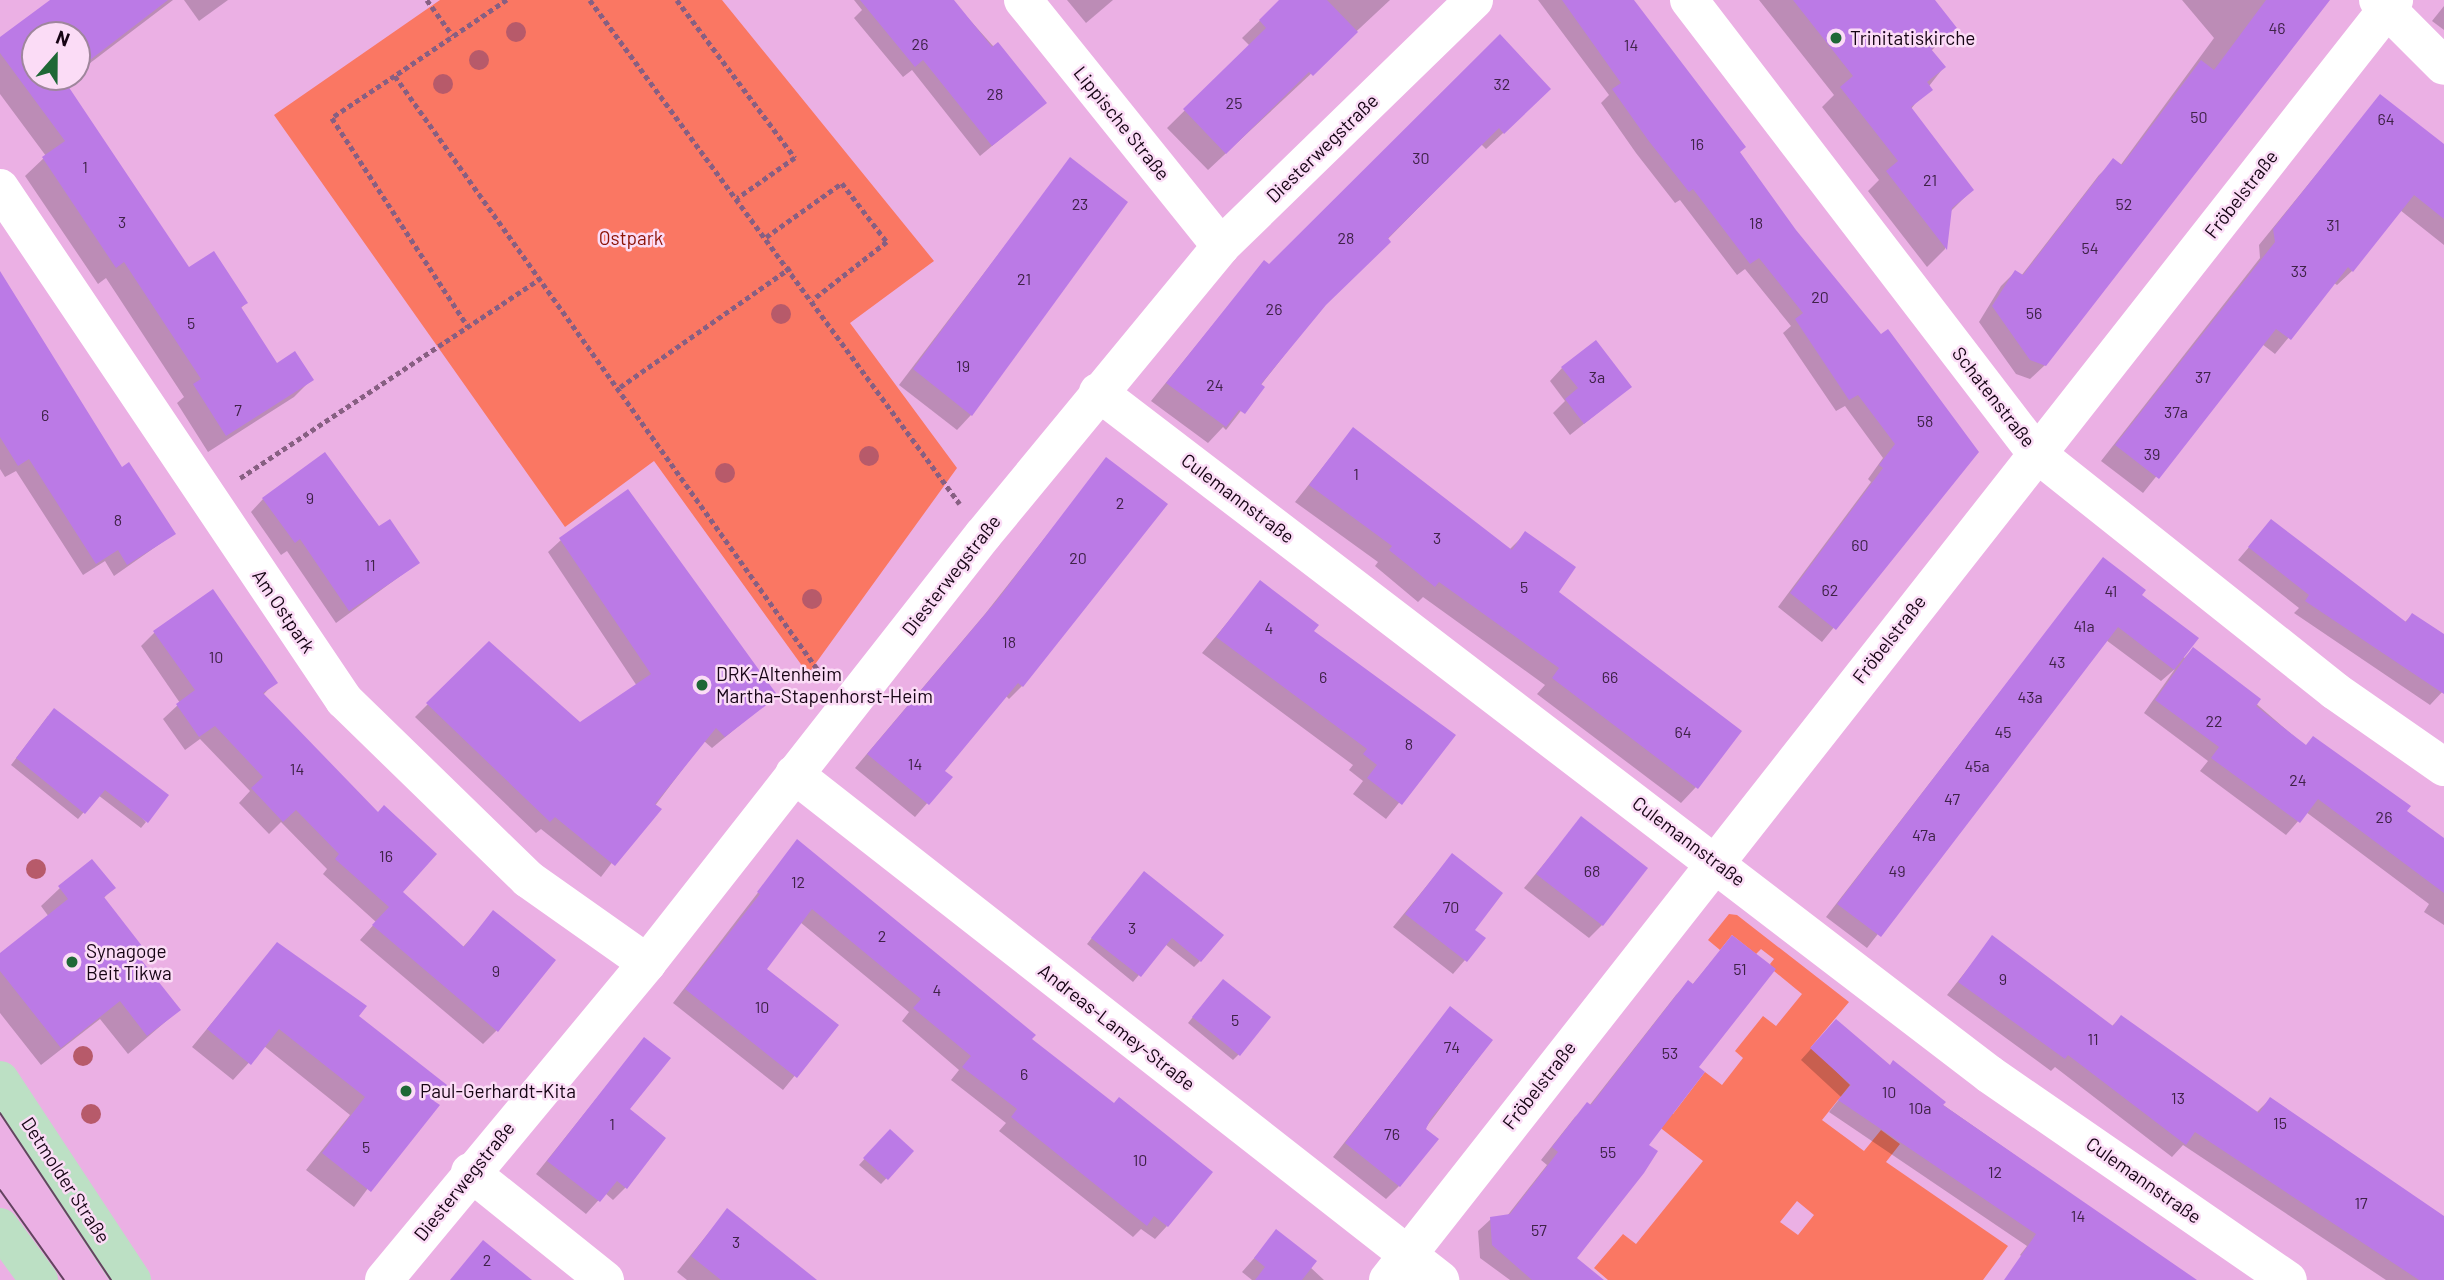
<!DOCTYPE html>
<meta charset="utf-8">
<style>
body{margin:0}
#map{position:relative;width:2444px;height:1280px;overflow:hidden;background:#ebb0e4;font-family:Barlow,sans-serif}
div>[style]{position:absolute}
.green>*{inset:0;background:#fa7763}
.shadow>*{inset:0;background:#0003}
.building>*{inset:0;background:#bb7ae6}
.path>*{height:4.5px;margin-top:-2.25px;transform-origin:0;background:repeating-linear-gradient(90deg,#875f82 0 5px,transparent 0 8.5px)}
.minor>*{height:38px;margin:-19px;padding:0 19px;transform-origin:19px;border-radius:19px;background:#fff}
.major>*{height:38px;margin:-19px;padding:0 19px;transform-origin:19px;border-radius:19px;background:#bce0c4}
.tram>*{height:2px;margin:-1px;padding:0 1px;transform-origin:1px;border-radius:1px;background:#644360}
.trees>*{width:20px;height:20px;margin:-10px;border-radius:50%;background:#b75a6a}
.dots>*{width:19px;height:19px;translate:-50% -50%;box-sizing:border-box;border:4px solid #fbdcf6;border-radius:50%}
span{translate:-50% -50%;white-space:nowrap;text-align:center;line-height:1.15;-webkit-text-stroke:5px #fbdcf6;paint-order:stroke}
.number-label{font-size:16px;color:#3f2248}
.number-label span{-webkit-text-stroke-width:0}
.poi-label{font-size:19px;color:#160414}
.left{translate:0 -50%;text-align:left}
.street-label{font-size:19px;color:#160414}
.park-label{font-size:19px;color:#8c1306}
.north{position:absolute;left:21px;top:21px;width:70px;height:70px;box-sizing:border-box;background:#fbdcf6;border:2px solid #9f869c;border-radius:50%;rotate:21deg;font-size:19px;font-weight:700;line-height:28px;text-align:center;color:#160414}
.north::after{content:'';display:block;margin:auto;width:24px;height:32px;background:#1e6836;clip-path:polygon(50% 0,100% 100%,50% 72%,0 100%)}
</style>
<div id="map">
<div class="green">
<i style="clip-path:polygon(440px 0,722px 0,934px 261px,850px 323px,957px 468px,808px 674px,654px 461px,565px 527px,274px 115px)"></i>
<i style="clip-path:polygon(evenodd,1729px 914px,1737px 915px,1849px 1002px,1811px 1047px,1850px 1085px,1822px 1120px,1864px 1151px,1881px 1130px,1900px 1144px,1886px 1162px,2008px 1246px,1983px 1280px,1608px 1280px,1594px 1268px,1623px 1234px,1636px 1244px,1703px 1161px,1644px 1115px,1673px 1114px,1705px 1072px,1722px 1085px,1743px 1058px,1735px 1051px,1763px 1016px,1776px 1026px,1802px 994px,1774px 971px,1770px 964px,1774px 959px,1761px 949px,1756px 954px,1732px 935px,1720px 950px,1708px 940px,1729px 914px,1797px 1201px,1814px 1215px,1798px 1235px,1780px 1222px,1797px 1201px)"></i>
</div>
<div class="shadow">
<i style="clip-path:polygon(59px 0,173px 0,77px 73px,77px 35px,35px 35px,35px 77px,71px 77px,63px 83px,189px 269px,246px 303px,240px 309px,276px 365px,312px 379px,294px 397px,208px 452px,177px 403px,184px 397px,106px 278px,98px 284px,25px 176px,46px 156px,0 94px,0 40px)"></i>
<i style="clip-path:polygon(184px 0,228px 0,199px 21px)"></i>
<i style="clip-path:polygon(854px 0,952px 0,1044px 103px,980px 156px,912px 70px,903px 77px,854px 18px,862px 10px)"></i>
<i style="clip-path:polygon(1067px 0,1113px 0,1086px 23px)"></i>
<i style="clip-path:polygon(1281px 0,1390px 0,1208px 170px,1167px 128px,1250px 46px,1242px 38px)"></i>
<i style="clip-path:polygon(1538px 0,1632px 0,1794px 231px,1976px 452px,1822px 642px,1778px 607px,1871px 482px,1868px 479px,1883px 458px,1845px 406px,1836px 411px,1783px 333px,1791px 326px,1745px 269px,1737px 275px,1680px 200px,1675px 203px,1636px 153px,1601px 103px,1609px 95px)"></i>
<i style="clip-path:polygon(1759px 0,1933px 0,1954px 29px,1931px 51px,1944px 67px,1911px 109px,1972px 190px,1950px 212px,1945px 249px,1927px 267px,1868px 191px,1879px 180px,1822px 107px,1834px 95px)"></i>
<i style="clip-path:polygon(2182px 0,2312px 0,2045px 365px,2030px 379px,2016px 374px,1979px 322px,2001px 286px,2015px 272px,2021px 276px,2099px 175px,2114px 161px,2120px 166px,2214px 38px)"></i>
<i style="clip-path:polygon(2444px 6px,2444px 30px,2432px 21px)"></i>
<i style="clip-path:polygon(2380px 96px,2444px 147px,2444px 245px,2400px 210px,2352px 271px,2337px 285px,2334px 283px,2275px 354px,2262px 344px,2143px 493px,2101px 461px,2260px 258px,2259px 245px)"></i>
<i style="clip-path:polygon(1532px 106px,1486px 149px,1481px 144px,1324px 304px,1226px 430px,1223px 427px,1208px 443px,1151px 401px,1264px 262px,1269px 266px)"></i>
<i style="clip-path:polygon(1070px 160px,971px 415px,957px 430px,899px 385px)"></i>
<i style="clip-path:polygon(0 275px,122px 469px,174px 534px,114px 576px,105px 561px,83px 575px,16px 471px,5px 477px,0 469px)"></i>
<i style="clip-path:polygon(1562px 368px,1630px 387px,1570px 435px,1553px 413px,1565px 401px,1550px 381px)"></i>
<i style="clip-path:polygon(1353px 429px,1509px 550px,1525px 534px,1556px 592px,1696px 787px,1681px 803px,1537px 694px,1545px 685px,1423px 597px,1418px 602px,1375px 566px,1378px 562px,1295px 502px)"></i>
<i style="clip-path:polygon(1107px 459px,1165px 504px,1022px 686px,1009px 699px,1005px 695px,943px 771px,950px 777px,915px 817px,855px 768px,985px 614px)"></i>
<i style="clip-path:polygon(263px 499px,378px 529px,418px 563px,336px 623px,287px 551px,281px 555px,251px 512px)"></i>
<i style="clip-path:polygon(2271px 521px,2404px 623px,2412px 615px,2444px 637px,2444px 690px,2430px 705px,2294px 613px,2299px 608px,2238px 560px)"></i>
<i style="clip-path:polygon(561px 540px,775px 696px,712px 748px,704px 741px,601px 877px,541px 829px,536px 833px,415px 717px,489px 643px,580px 725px,637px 686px,548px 552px)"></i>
<i style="clip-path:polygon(2103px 559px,2140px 596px,2184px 658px,2193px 649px,2305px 746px,2444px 841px,2444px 925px,2424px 912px,2429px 904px,2306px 812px,2286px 835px,2200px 771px,2208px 761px,2144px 713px,2175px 669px,2161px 681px,2106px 640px,1867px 948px,1826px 917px)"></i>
<i style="clip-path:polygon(1261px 582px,1311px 632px,1453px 735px,1386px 819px,1353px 794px,1363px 781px,1349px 770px,1353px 765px,1202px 653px)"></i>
<i style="clip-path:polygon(155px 632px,275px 682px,263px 695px,400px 892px,462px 948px,494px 913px,497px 1030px,483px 1044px,360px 940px,376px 922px,323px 874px,327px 869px,281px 822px,269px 834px,239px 803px,250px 791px,200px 739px,185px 750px,163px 719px,180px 703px,141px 646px)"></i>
<i style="clip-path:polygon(48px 716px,146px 822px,141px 828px,98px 795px,78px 819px,11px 765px)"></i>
<i style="clip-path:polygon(1581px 819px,1602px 925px,1589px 938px,1524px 888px)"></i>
<i style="clip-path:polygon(797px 842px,1030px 1040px,1167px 1226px,1155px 1239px,1141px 1229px,1133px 1237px,999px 1131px,1006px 1123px,951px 1080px,959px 1070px,902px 1021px,909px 1012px,800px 922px,765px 969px,836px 1025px,783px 1090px,673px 1003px)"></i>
<i style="clip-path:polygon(1452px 855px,1472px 930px,1483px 939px,1453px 974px,1393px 927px)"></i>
<i style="clip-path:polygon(1138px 880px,1200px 961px,1194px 967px,1165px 944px,1133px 982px,1087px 944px)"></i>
<i style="clip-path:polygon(60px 888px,113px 888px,103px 899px,133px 952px,179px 1010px,128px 1054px,100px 1019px,41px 1065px,0 1013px,0 955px,49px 917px,41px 906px)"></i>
<i style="clip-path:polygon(1732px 937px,1697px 1067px,1575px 1258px,1585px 1280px,1510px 1280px,1480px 1258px,1478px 1231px,1491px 1219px,1507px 1216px,1547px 1165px,1541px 1160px,1575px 1117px,1589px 1106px,1676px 995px,1688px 983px,1692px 985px)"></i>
<i style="clip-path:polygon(1993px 937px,2111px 1027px,2121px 1017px,2256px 1113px,2270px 1099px,2444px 1218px,2444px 1280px,2386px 1280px,2183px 1145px,2172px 1157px,2055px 1067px,2051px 1071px,1947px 995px)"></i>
<i style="clip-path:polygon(277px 944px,357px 1016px,445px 1085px,354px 1207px,306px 1170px,350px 1115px,264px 1046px,233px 1080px,192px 1047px)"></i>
<i style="clip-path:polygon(1217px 987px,1239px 1054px,1233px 1060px,1188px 1023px)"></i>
<i style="clip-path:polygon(1450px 1008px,1491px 1041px,1424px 1130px,1399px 1186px,1386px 1199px,1333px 1157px)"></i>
<i style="clip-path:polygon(1826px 1032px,1889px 1067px,2193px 1280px,2052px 1280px,2020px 1255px,2027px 1246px,1829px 1112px,1841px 1097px,1801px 1060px)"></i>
<i style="clip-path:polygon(644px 1039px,628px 1110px,626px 1187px,613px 1200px,605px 1193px,586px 1214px,536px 1174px)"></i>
<i style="clip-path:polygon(890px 1131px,912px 1151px,881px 1184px,859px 1165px)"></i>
<i style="clip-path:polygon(727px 1210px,814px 1280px,687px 1280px,677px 1272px)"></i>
<i style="clip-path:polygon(1277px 1232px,1310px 1267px,1324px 1280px,1252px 1280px,1242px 1272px)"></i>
</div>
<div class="building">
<i style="clip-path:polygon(50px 0,168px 0,77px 70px,77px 35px,35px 35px,35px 77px,68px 77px,64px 80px,189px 267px,214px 251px,248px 303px,241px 307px,277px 363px,295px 351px,314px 380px,226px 436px,193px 384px,201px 379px,124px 262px,116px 268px,42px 157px,65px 141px,0 53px,0 37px)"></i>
<i style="clip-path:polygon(860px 0,954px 0,992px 47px,998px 42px,1047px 103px,992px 146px,923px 60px,915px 67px)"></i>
<i style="clip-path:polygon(1279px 0,1327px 0,1358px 32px,1313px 76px,1309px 72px,1226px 154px,1183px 109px,1266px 28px,1259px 20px)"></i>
<i style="clip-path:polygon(1562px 0,1634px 0,1746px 147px,1740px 152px,1796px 230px,1881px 334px,1888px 329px,1979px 452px,1836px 630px,1790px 593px,1883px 468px,1879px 465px,1895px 444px,1858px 395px,1849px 400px,1795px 319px,1803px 313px,1759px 258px,1750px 264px,1693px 189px,1689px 192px,1648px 140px,1612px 89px,1621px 83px)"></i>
<i style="clip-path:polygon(1793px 0,1935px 0,1957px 28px,1931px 49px,1946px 67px,1927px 82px,1933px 90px,1911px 107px,1974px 190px,1952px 208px,1947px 250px,1886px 171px,1898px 161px,1840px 87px,1853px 76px)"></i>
<i style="clip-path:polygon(2266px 0,2330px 0,2046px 366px,2030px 360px,1992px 306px,2015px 270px,2023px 275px,2113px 158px,2122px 165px,2201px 60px,2214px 70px)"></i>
<i style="clip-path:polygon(1500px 34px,1551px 89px,1504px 134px,1499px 128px,1388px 238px,1391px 242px,1326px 305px,1261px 384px,1265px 387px,1245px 414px,1239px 410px,1226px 427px,1166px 383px,1264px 260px,1269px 264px)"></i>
<i style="clip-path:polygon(2380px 94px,2444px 144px,2444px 219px,2414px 195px,2353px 272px,2348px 267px,2291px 340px,2276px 329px,2159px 479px,2115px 445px,2275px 242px,2273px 229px)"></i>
<i style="clip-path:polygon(1070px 157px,1128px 202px,972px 416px,913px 369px)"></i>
<i style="clip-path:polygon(0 271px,122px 467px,129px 462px,176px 534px,127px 565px,118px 550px,96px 564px,29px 459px,18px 466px,0 437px)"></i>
<i style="clip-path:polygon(1596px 340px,1632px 387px,1584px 424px,1565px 399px,1578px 388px,1561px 367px)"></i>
<i style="clip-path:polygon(1353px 427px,1512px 550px,1525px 531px,1576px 567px,1559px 592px,1742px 731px,1698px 789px,1552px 678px,1559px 668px,1439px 582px,1435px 587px,1389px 550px,1392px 546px,1309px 485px)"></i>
<i style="clip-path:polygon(325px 452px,379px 526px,390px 519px,420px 563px,349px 611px,300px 539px,295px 543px,262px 498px)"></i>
<i style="clip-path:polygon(1106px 457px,1168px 504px,1023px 687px,1018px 683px,945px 771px,953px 777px,929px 805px,867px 754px,998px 599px)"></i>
<i style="clip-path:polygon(628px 489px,778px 696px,725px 737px,716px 728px,655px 804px,662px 809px,615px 866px,555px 817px,550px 822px,426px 703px,489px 641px,580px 722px,651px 674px,559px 538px)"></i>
<i style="clip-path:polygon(2271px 519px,2406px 622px,2412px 613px,2444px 634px,2444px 694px,2305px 601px,2309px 595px,2248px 547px)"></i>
<i style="clip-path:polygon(2103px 557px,2146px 590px,2142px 595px,2199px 638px,2174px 670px,2118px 627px,1881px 937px,1837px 904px)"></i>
<i style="clip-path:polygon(1260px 580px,1319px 625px,1314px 631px,1456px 735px,1402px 805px,1367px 778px,1377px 765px,1363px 754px,1367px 749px,1216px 637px)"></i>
<i style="clip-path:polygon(213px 589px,278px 683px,263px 693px,378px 812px,384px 805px,437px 854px,403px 892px,464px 947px,493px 910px,556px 960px,498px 1032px,372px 925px,389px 907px,335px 859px,339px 854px,296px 810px,283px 822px,251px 788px,263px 777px,215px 726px,199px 737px,176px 704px,195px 690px,153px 631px)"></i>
<i style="clip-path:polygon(2193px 647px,2261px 699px,2256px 706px,2306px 745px,2313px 736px,2411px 806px,2407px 811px,2444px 838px,2444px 893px,2318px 799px,2300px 823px,2211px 758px,2219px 747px,2155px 700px)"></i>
<i style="clip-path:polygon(54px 708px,169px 795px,148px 823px,105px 790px,85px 814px,16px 758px)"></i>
<i style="clip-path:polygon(1581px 816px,1648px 868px,1603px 926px,1536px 874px)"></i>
<i style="clip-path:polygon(797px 839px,1036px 1035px,1032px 1039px,1114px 1103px,1119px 1097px,1213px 1172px,1168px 1227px,1154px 1216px,1147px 1226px,1011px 1117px,1017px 1109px,962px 1067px,971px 1056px,913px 1008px,921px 999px,812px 909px,767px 969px,839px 1025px,797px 1078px,685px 989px,760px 894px,757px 892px)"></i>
<i style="clip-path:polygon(1452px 853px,1503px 893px,1475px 930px,1486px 938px,1467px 962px,1405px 914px)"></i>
<i style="clip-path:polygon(92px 859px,116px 888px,104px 897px,142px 946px,135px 952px,181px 1010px,147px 1036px,120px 1001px,61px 1048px,0 971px,0 953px,68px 899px,58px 886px)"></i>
<i style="clip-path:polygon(1144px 871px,1224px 935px,1201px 962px,1172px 938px,1141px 977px,1091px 938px)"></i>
<i style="clip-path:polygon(1732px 935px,1776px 969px,1699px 1067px,1705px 1072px,1649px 1145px,1658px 1151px,1644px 1173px,1577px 1258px,1604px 1280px,1532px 1280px,1492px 1245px,1490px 1217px,1510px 1214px,1558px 1152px,1552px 1147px,1587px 1102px,1591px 1105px,1688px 980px,1693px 984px)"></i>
<i style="clip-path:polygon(1992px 935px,2113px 1026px,2121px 1015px,2259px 1113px,2270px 1097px,2444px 1216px,2444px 1280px,2419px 1280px,2195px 1132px,2186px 1145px,2068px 1055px,2065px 1059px,1958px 982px)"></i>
<i style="clip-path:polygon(277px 942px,367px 1006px,359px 1016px,447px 1085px,434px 1101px,440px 1105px,371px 1192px,322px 1153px,365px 1097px,279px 1029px,251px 1065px,207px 1029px)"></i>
<i style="clip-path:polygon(1223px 979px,1271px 1017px,1240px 1056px,1192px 1017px)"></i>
<i style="clip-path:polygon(1450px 1006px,1493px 1040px,1430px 1120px,1426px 1129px,1439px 1139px,1400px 1187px,1345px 1143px)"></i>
<i style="clip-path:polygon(1836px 1019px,1890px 1065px,1893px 1060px,1946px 1102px,1943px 1105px,2197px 1280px,2004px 1280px,2036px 1234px,1838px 1100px,1851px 1085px,1810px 1048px)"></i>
<i style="clip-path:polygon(644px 1037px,671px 1058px,630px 1109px,666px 1138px,627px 1189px,617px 1181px,600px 1202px,547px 1161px)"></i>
<i style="clip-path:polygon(890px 1129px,914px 1151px,888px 1180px,863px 1158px)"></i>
<i style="clip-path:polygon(727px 1208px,817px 1280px,721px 1280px,691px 1256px)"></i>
<i style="clip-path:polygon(1276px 1229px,1317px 1261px,1302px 1280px,1255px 1280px,1265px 1267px,1254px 1258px)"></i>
<i style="clip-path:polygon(483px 1240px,532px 1280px,450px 1280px)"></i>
</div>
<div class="path">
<i style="left:427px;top:0;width:44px;rotate:54.2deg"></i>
<i style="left:507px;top:0;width:135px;rotate:145.8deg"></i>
<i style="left:395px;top:76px;width:738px;rotate:54.54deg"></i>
<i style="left:590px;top:0;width:625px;rotate:53.72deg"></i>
<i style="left:677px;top:0;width:197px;rotate:53.2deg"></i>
<i style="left:795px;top:158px;width:70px;rotate:144.9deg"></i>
<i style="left:395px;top:76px;width:76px;rotate:146.3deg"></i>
<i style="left:332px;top:118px;width:249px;rotate:56.9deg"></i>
<i style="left:766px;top:237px;width:93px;rotate:-35.4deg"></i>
<i style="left:842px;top:183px;width:74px;rotate:52.7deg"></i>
<i style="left:887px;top:242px;width:94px;rotate:141.9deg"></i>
<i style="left:620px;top:387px;width:208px;rotate:-35deg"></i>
<i style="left:240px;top:478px;width:360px;rotate:-33.6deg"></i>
</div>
<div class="minor">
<i style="left:1023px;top:0;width:316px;rotate:51.2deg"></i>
<i style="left:1689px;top:0;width:571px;rotate:52.55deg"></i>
<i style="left:2036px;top:453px;width:382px;rotate:38.5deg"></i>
<i style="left:2335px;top:691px;width:133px;rotate:34.9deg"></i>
<i style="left:2378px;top:0;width:93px;rotate:45deg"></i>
<i style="left:0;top:188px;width:617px;rotate:56.1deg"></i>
<i style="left:344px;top:700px;width:257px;rotate:44.2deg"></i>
<i style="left:528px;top:879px;width:146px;rotate:35.2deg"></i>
<i style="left:1098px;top:392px;width:1122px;rotate:37.43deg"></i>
<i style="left:1989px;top:1074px;width:363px;rotate:34.6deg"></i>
<i style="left:794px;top:774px;width:821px;rotate:38.07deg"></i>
<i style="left:470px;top:1172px;width:173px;rotate:38.7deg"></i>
<i style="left:384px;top:1280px;width:412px;rotate:-50.3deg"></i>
<i style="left:647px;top:963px;width:544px;rotate:-51.87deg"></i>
<i style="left:983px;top:535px;width:374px;rotate:-50.5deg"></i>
<i style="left:1221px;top:246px;width:353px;rotate:-44.2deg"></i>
<i style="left:1388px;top:1280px;width:1628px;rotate:-51.83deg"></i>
</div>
<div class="major">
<i style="left:0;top:1080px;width:240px;rotate:56.6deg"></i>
<i style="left:0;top:1227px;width:66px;rotate:53.7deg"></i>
</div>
<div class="tram">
<i style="left:0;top:1113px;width:201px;rotate:56.4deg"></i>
<i style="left:0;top:1190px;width:110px;rotate:54.6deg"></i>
</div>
<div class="trees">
<i style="left:516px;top:32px"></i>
<i style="left:479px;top:60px"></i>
<i style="left:443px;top:84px"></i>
<i style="left:781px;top:314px"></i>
<i style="left:869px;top:456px"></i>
<i style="left:725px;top:473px"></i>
<i style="left:812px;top:599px"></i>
<i style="left:36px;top:869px"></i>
<i style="left:83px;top:1056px"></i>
<i style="left:91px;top:1114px"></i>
</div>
<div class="dots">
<i style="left:1836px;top:38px;background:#1e6836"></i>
<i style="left:702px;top:685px;background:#1e6836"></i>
<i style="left:72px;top:962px;background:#1e6836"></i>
<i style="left:406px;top:1091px;background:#1e6836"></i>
</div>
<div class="number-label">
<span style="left:2277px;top:28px">46</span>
<span style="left:920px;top:44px">26</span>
<span style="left:1631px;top:45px">14</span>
<span style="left:1502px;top:84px">32</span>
<span style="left:995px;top:94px">28</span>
<span style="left:1234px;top:103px">25</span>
<span style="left:2199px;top:117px">50</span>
<span style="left:2386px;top:119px">64</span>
<span style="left:1697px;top:144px">16</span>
<span style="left:1421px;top:158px">30</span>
<span style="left:85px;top:167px">1</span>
<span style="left:1930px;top:180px">21</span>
<span style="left:1080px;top:204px">23</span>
<span style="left:2124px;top:204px">52</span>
<span style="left:122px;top:222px">3</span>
<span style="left:1756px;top:223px">18</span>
<span style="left:2333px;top:225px">31</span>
<span style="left:1346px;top:238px">28</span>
<span style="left:2090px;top:248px">54</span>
<span style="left:2299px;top:271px">33</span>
<span style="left:1024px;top:279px">21</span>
<span style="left:1820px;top:297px">20</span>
<span style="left:1274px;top:309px">26</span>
<span style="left:2034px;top:313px">56</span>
<span style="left:191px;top:323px">5</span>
<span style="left:963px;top:366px">19</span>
<span style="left:1597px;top:377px">3a</span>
<span style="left:2203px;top:377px">37</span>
<span style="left:1215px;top:385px">24</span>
<span style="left:238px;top:410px">7</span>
<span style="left:2176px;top:412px">37a</span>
<span style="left:45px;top:415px">6</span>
<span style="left:1925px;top:421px">58</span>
<span style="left:2152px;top:454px">39</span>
<span style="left:1356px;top:474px">1</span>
<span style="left:310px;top:498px">9</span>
<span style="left:1120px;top:503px">2</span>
<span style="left:118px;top:520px">8</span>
<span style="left:1437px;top:538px">3</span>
<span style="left:1860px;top:545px">60</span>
<span style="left:1078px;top:558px">20</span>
<span style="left:370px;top:565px">11</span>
<span style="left:1524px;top:587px">5</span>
<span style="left:1830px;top:590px">62</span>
<span style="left:2111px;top:591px">41</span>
<span style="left:2084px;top:626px">41a</span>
<span style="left:1269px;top:628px">4</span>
<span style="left:1009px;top:642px">18</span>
<span style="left:216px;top:657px">10</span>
<span style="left:2057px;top:662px">43</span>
<span style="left:1323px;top:677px">6</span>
<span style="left:1610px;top:677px">66</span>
<span style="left:2030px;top:697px">43a</span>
<span style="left:2214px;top:721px">22</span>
<span style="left:1683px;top:732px">64</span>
<span style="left:2003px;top:732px">45</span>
<span style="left:1409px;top:744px">8</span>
<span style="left:915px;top:764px">14</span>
<span style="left:1977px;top:766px">45a</span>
<span style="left:297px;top:769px">14</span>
<span style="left:2298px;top:780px">24</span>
<span style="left:1952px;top:799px">47</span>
<span style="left:2384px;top:817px">26</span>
<span style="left:1924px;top:835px">47a</span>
<span style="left:386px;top:856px">16</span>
<span style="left:1592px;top:871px">68</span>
<span style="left:1897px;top:871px">49</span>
<span style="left:798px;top:882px">12</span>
<span style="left:1451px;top:907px">70</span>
<span style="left:1132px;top:928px">3</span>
<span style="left:882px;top:936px">2</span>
<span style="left:1740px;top:969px">51</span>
<span style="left:496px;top:971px">9</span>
<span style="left:2003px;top:979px">9</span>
<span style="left:937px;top:990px">4</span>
<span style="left:762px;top:1007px">10</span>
<span style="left:1235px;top:1020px">5</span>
<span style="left:2093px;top:1039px">11</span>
<span style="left:1452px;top:1047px">74</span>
<span style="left:1670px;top:1053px">53</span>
<span style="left:1024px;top:1074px">6</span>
<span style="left:1889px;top:1092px">10</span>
<span style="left:2178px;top:1098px">13</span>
<span style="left:1920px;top:1108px">10a</span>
<span style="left:2280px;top:1123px">15</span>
<span style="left:612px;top:1124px">1</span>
<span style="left:1392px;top:1134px">76</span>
<span style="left:366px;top:1147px">5</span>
<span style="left:1608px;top:1152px">55</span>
<span style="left:1140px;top:1160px">10</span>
<span style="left:1995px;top:1172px">12</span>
<span style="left:2361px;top:1203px">17</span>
<span style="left:2078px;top:1216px">14</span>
<span style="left:1539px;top:1230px">57</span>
<span style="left:736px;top:1242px">3</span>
<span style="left:487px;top:1260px">2</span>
</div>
<div class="poi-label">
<span class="left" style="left:1850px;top:38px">Trinitatiskirche</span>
<span class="left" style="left:716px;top:685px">DRK-Altenheim<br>Martha-Stapenhorst-Heim</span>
<span class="left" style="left:86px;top:962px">Synagoge<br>Beit Tikwa</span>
<span class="left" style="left:420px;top:1091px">Paul-Gerhardt-Kita</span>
</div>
<div class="street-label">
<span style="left:1122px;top:123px;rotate:51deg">Lippische Straße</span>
<span style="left:1322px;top:148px;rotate:-44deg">Diesterwegstraße</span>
<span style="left:2241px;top:194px;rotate:-52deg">Fröbelstraße</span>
<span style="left:1994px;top:397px;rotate:52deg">Schatenstraße</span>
<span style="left:1238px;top:498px;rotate:37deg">Culemannstraße</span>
<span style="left:951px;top:575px;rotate:-52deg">Diesterwegstraße</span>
<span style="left:284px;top:611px;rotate:56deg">Am Ostpark</span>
<span style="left:1889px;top:639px;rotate:-52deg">Fröbelstraße</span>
<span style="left:1689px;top:841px;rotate:37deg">Culemannstraße</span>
<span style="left:1117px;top:1027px;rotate:38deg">Andreas-Lamey-Straße</span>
<span style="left:1539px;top:1085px;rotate:-52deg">Fröbelstraße</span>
<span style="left:66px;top:1180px;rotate:57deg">Detmolder Straße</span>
<span style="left:2144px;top:1180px;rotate:35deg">Culemannstraße</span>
<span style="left:464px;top:1181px;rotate:-51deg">Diesterwegstraße</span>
</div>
<div class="park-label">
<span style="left:631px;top:238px">Ostpark</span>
</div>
<div class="north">N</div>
</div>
